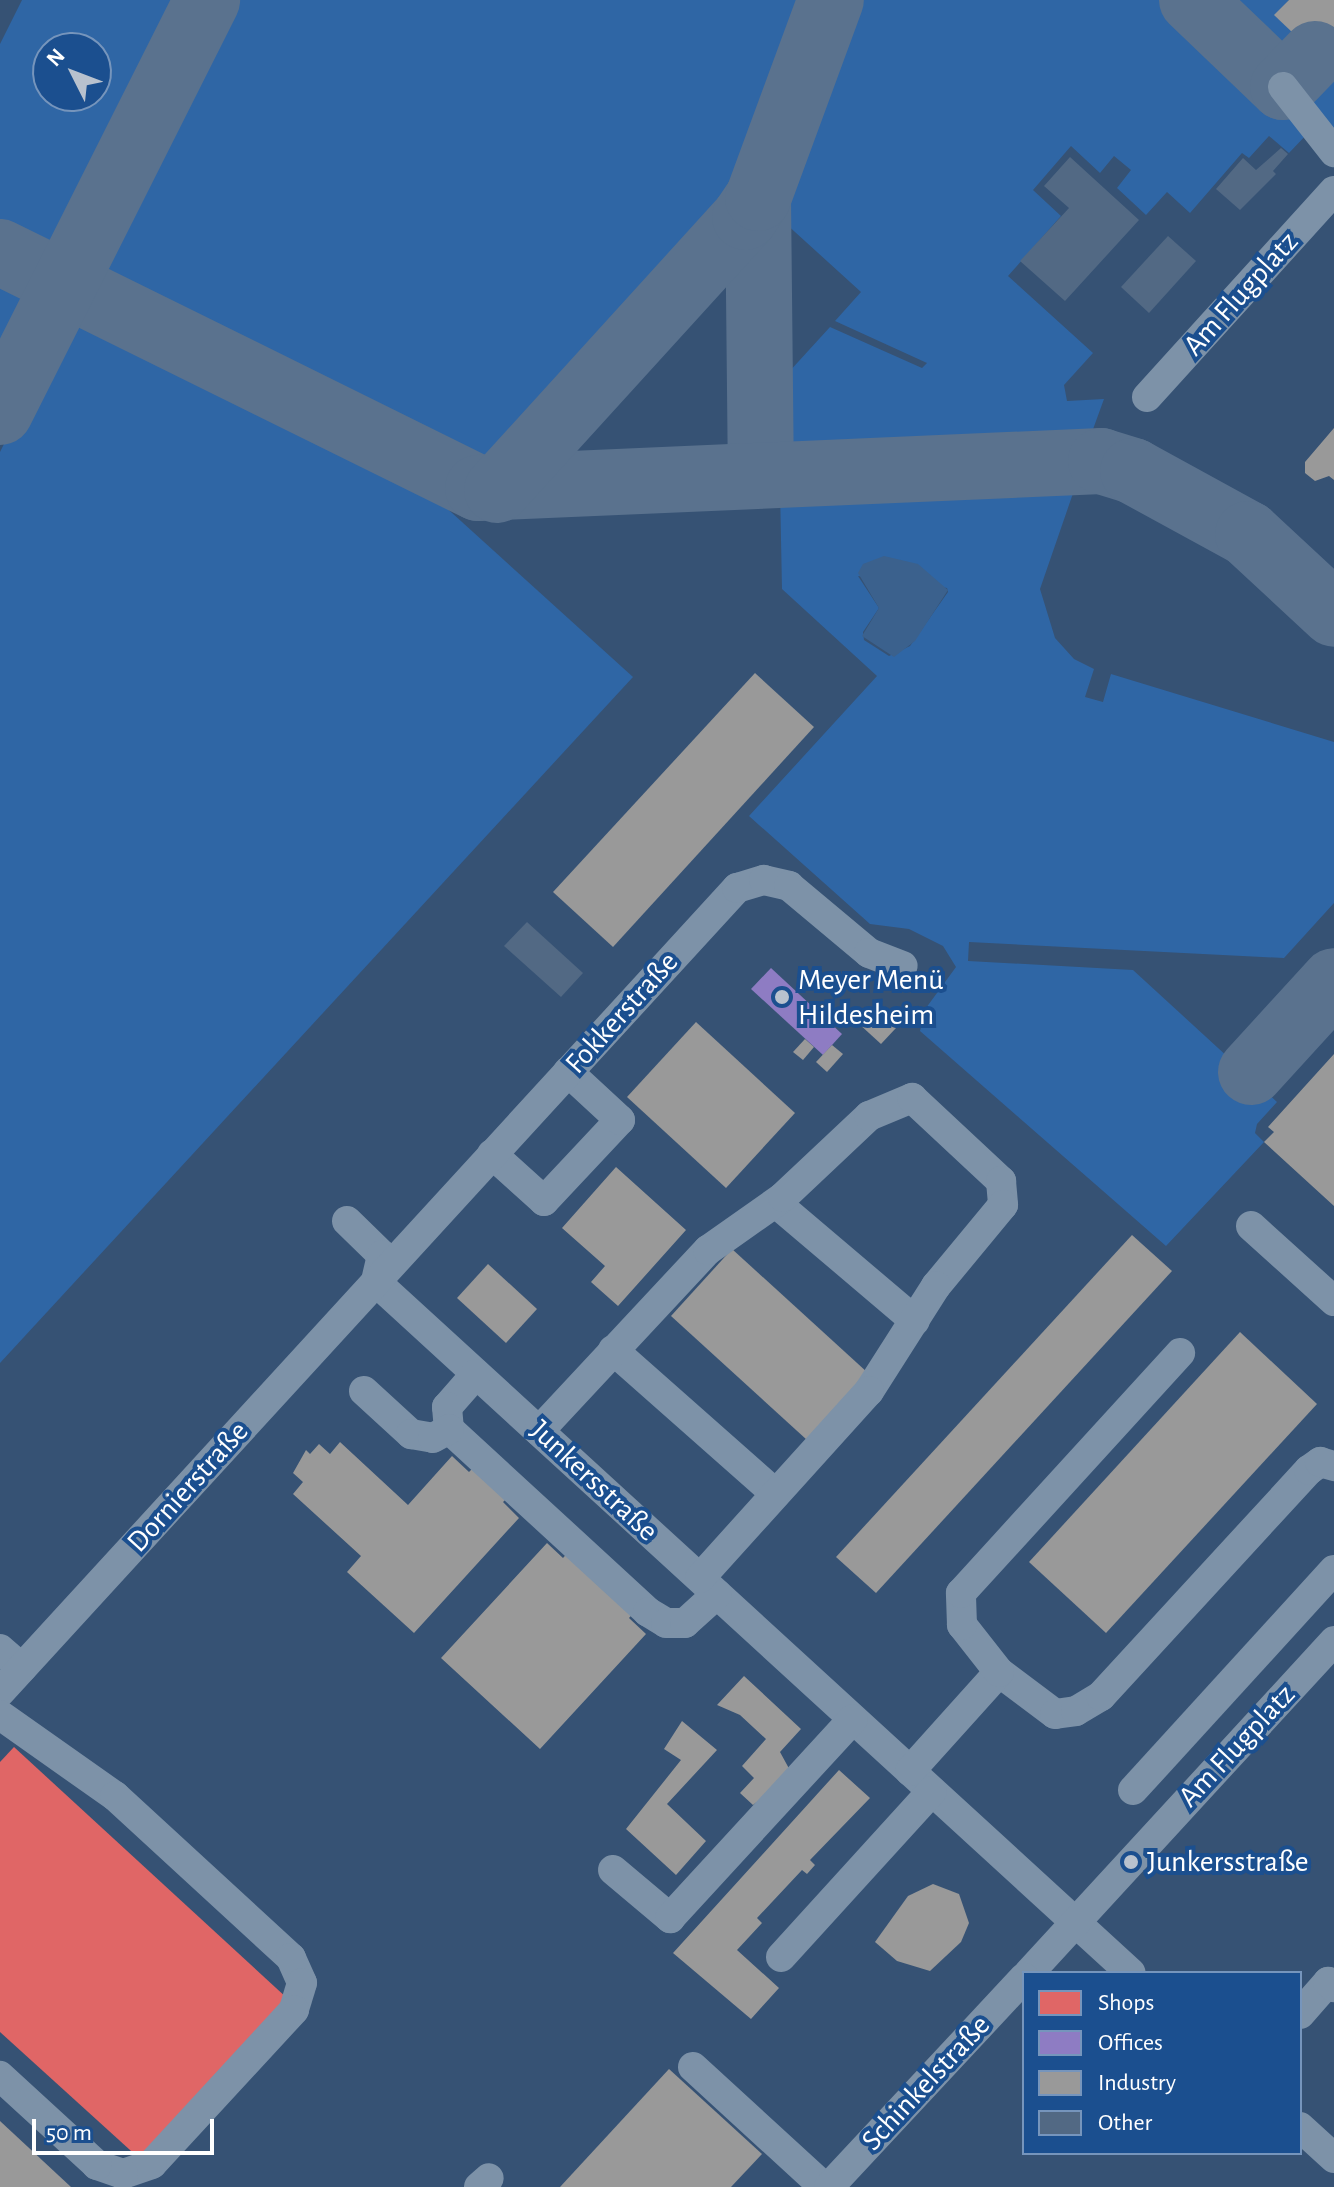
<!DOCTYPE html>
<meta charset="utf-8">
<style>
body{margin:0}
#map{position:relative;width:1334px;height:2187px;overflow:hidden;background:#365274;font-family:"Alegreya Sans",sans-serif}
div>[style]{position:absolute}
.green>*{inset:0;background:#2f66a5}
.water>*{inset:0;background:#3b618d}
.shops>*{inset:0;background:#e06666}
.offices>*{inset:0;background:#8e7cc3}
.industry>*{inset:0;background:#999}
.taxiway>*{height:66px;margin:-33px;padding:0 33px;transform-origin:33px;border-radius:33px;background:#5a728e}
.building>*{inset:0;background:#526984}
.minor>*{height:30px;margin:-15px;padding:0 15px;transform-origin:15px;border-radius:15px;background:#7d92a8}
.dots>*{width:22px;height:22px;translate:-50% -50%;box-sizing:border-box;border:4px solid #1b4f8f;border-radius:50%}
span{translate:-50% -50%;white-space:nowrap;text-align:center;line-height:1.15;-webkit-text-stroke:8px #1b4f8f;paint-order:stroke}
.street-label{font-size:30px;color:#fff}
.poi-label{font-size:30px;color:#fff}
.left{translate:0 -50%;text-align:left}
.legend{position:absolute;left:1022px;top:1971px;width:280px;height:184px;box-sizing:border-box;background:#1b4f8f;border:2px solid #7695bc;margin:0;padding:10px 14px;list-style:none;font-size:24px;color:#fff}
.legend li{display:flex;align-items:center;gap:16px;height:40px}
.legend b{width:40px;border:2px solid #7695bc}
.north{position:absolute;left:32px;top:32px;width:80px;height:80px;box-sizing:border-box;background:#1b4f8f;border:2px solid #7695bc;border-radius:50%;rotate:312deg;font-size:22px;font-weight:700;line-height:32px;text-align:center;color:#fff}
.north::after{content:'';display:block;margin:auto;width:28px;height:36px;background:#b9c2ce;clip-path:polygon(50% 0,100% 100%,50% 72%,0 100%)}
.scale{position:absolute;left:32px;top:2119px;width:182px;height:36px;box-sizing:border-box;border:4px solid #fff;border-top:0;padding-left:10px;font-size:24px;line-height:28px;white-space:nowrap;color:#fff;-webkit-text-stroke:6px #1b4f8f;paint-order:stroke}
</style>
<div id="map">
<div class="green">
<i style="clip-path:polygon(evenodd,22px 0,185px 0,60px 250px,0 220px,0 44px,22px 0,48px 48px,96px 48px,96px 96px,48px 96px,48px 48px)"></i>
<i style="clip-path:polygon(227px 0,811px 0,743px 184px,738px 180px,481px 460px,105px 273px,100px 256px)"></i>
<i style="clip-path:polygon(851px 0,1179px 0,1283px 99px,1308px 133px,1289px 153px,1269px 136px,1249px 158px,1242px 153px,1190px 213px,1167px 192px,1146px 215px,1117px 188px,1131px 170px,1114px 156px,1100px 173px,1071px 146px,1033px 190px,1061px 216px,1008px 276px,1093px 353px,1064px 385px,1067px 401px,1104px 399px,1088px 443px,790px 458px,779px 449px,777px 385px,830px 327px,922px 368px,927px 363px,835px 321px,861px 292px,773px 212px)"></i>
<i style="clip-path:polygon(1239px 0,1289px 0,1275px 15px,1308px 47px,1288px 68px,1278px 69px,1223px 17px)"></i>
<i style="clip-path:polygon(1325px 64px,1334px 72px,1334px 136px,1300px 92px,1301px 81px)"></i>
<i style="clip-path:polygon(0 283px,35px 300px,0 370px)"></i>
<i style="clip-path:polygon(81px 324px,441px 503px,633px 677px,0 1363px,0 452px,61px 330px)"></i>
<i style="clip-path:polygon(evenodd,1079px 476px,1040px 589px,1055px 638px,1074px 659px,1094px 669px,1085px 697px,1103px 702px,1111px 674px,1334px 742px,1334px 903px,1284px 958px,969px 942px,968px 961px,1133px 970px,1277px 1102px,1257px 1124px,1255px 1133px,1264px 1142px,1166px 1246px,920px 1031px,926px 1008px,956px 967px,943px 946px,909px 929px,870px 924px,749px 816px,877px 676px,782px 589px,780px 489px,1079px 476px,858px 576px,947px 588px,948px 592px,910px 646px,889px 656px,864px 640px,863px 632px,879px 608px,858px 576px)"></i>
</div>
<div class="water">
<i style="clip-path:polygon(884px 556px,918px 564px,948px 590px,915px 641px,894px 657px,862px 636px,879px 608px,858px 573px,863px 564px)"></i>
</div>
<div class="shops">
<i style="clip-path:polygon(14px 1747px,288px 1999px,141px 2160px,0 2032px,0 1762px)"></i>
</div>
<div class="offices">
<i style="clip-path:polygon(771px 968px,842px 1034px,823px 1055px,751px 989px)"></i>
</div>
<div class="industry">
<i style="clip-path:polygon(1289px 0,1334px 0,1334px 72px,1274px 15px)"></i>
<i style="clip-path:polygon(1334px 428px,1334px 480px,1329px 476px,1315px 481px,1305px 473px,1305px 462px)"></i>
<i style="clip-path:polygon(755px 673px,814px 727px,613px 947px,553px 892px)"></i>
<i style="clip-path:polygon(872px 1007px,896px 1028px,881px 1044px,858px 1023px)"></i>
<i style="clip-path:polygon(696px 1022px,795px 1113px,726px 1188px,627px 1097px)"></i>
<i style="clip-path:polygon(805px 1039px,814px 1047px,803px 1060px,793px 1052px)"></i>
<i style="clip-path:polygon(832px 1045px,843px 1054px,827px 1072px,816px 1062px)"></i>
<i style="clip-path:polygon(1334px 1054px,1334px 1206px,1264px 1142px,1274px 1132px,1268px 1127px)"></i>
<i style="clip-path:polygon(616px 1167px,686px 1230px,618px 1306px,591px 1282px,605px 1266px,562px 1228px)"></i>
<i style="clip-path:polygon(1132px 1235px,1172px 1271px,876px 1593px,836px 1557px)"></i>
<i style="clip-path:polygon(732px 1249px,868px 1373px,807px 1440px,671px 1316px)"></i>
<i style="clip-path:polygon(488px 1264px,537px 1309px,506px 1343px,457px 1298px)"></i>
<i style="clip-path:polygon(1240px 1332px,1317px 1404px,1106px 1633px,1029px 1562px)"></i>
<i style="clip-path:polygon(340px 1442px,408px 1505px,452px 1456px,469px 1472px,477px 1464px,510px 1495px,503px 1502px,519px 1518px,414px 1633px,347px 1572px,361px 1556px,293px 1494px,303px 1482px,293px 1473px,306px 1450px,310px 1454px,319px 1444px,330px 1454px)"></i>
<i style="clip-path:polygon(547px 1543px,563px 1558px,570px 1550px,636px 1610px,629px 1618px,646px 1634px,540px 1749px,441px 1658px)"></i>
<i style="clip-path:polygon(744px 1676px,801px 1729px,780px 1752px,792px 1774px,753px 1805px,740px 1793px,754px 1778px,742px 1766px,766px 1739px,740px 1715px,717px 1705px)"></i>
<i style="clip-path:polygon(682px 1721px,717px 1750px,667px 1804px,706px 1841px,676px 1875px,626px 1829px,681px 1760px,664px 1749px)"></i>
<i style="clip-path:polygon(839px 1770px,870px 1798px,810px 1860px,815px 1865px,807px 1874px,802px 1870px,757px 1918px,762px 1923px,737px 1950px,779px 1988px,751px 2019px,673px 1953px)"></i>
<i style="clip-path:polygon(933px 1884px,959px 1894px,969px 1923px,961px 1942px,930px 1971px,897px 1961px,875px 1942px,908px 1896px)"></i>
<i style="clip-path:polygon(669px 2069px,762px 2154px,731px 2187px,560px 2187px)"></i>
<i style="clip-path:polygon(0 2121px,71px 2187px,0 2187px)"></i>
</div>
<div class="taxiway">
<i style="left:1192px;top:0;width:126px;rotate:43.7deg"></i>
<i style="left:1283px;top:87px;width:46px;rotate:-45.9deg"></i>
<i style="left:758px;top:198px;width:277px;rotate:89.4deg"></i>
<i style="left:0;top:252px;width:533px;rotate:26.28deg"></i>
<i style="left:478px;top:488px;width:624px;rotate:-2.48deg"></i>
<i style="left:1101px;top:461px;width:34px;rotate:17deg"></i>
<i style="left:1133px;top:471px;width:131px;rotate:28.7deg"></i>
<i style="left:1248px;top:534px;width:117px;rotate:42.9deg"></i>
<i style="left:0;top:412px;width:461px;rotate:-63.3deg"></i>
<i style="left:497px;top:490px;width:369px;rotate:-47.7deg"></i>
<i style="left:745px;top:217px;width:23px;rotate:-56deg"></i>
<i style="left:758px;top:198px;width:211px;rotate:-69.8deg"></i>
<i style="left:1251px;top:1072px;width:123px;rotate:-47.6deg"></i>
</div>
<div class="building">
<i style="clip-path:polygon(1281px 148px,1288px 154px,1273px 171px,1276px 174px,1240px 210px,1216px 189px,1243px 158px,1256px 170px)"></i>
<i style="clip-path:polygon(1070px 157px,1139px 220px,1065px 301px,1020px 261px,1069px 208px,1044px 186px)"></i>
<i style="clip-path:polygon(1168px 236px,1196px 261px,1149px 313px,1121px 287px)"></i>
<i style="clip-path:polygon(527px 922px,583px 973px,561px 997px,504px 946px)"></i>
</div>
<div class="minor">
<i style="left:1283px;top:87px;width:83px;rotate:51.9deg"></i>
<i style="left:1147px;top:397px;width:278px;rotate:-47.8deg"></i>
<i style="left:492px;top:1154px;width:70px;rotate:42.1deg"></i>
<i style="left:544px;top:1201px;width:111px;rotate:-46.8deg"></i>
<i style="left:620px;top:1120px;width:71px;rotate:-137.3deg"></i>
<i style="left:776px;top:1203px;width:182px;rotate:40.3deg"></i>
<i style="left:347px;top:1221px;width:49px;rotate:44.2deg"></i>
<i style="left:382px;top:1255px;width:28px;rotate:103deg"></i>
<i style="left:1251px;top:1226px;width:112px;rotate:42.1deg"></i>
<i style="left:376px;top:1282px;width:1023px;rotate:42.47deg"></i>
<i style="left:613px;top:1350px;width:217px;rotate:41.5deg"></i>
<i style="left:476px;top:1374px;width:44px;rotate:131.3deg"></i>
<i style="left:447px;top:1407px;width:22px;rotate:85deg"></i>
<i style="left:449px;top:1429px;width:270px;rotate:42.6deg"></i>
<i style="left:648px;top:1612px;width:21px;rotate:31deg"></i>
<i style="left:666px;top:1623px;width:19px"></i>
<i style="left:685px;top:1623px;width:43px;rotate:-42.2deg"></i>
<i style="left:364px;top:1391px;width:64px;rotate:42.5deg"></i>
<i style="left:411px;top:1434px;width:22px;rotate:10deg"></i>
<i style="left:433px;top:1438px;width:18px;rotate:-29deg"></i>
<i style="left:539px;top:1431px;width:248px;rotate:-47deg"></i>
<i style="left:708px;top:1250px;width:92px;rotate:-35.2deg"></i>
<i style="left:783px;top:1197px;width:118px;rotate:-43.3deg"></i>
<i style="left:869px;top:1116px;width:47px;rotate:-22.7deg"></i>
<i style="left:912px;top:1098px;width:122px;rotate:43deg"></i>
<i style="left:1001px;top:1181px;width:24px;rotate:85deg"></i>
<i style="left:1003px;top:1205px;width:105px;rotate:129.6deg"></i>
<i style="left:936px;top:1286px;width:125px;rotate:122.5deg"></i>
<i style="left:869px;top:1391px;width:252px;rotate:132.1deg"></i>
<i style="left:0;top:1649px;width:29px;rotate:41deg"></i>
<i style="left:999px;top:1672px;width:70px;rotate:36.9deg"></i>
<i style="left:1055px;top:1714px;width:21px;rotate:-8deg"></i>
<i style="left:1076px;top:1711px;width:29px;rotate:-31deg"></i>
<i style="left:1101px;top:1696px;width:307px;rotate:-47.4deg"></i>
<i style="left:1309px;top:1470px;width:14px;rotate:-36deg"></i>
<i style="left:1320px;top:1462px;width:15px;rotate:16deg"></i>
<i style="left:0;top:1692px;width:1091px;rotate:-47.49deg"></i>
<i style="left:737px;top:888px;width:28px;rotate:-17deg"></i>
<i style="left:764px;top:880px;width:26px;rotate:13deg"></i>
<i style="left:789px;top:886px;width:104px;rotate:39.9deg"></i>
<i style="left:869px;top:953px;width:36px;rotate:21deg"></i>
<i style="left:0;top:1715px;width:141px;rotate:35.2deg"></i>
<i style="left:115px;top:1796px;width:239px;rotate:42.6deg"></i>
<i style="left:291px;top:1958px;width:27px;rotate:66deg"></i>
<i style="left:302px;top:1983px;width:28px;rotate:107deg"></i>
<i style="left:294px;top:2010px;width:209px;rotate:132.7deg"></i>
<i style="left:152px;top:2164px;width:31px;rotate:161deg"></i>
<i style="left:123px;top:2174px;width:28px;rotate:-161deg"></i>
<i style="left:97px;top:2165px;width:132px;rotate:-137.5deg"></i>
<i style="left:910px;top:1771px;width:133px;rotate:-48deg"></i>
<i style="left:999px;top:1672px;width:60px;rotate:-128.2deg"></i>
<i style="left:962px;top:1625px;width:32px;rotate:-92deg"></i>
<i style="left:961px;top:1593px;width:325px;rotate:-47.6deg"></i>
<i style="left:1133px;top:1790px;width:298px;rotate:-47.6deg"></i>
<i style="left:613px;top:1870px;width:75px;rotate:40.1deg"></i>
<i style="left:670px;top:1918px;width:270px;rotate:-47.4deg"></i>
<i style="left:781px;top:1957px;width:224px;rotate:-47.7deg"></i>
<i style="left:1029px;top:1973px;width:451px;rotate:-47.4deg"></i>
<i style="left:1300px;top:2014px;width:43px;rotate:-48.8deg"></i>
<i style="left:1328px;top:1982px;width:8px;rotate:40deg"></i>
<i style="left:693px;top:2067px;width:178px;rotate:42.5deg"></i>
<i style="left:1300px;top:2127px;width:46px;rotate:42.4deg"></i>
<i style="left:479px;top:2187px;width:13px;rotate:-42deg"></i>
<i style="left:829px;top:2187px;width:286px;rotate:-47deg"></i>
</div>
<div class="dots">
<i style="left:782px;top:997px;background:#b9c2ce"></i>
<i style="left:1131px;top:1862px;background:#b9c2ce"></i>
</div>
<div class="street-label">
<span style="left:1241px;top:294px;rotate:-48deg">Am Flugplatz</span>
<span style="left:622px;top:1013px;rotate:-48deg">Fokkerstraße</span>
<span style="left:594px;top:1481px;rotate:43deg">Junkersstraße</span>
<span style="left:188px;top:1487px;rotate:-48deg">Dornierstraße</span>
<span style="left:1237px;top:1746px;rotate:-47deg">Am Flugplatz</span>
<span style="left:926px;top:2083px;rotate:-47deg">Schinkelstraße</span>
</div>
<div class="poi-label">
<span class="left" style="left:798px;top:997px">Meyer Menü<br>Hildesheim</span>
<span class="left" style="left:1147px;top:1862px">Junkersstraße</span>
</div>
<ul class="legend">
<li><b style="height:22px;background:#e06666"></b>Shops</li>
<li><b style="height:22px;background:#8e7cc3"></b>Offices</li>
<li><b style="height:22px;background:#999"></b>Industry</li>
<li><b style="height:22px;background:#526984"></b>Other</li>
</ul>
<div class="north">N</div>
<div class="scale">50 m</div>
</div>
